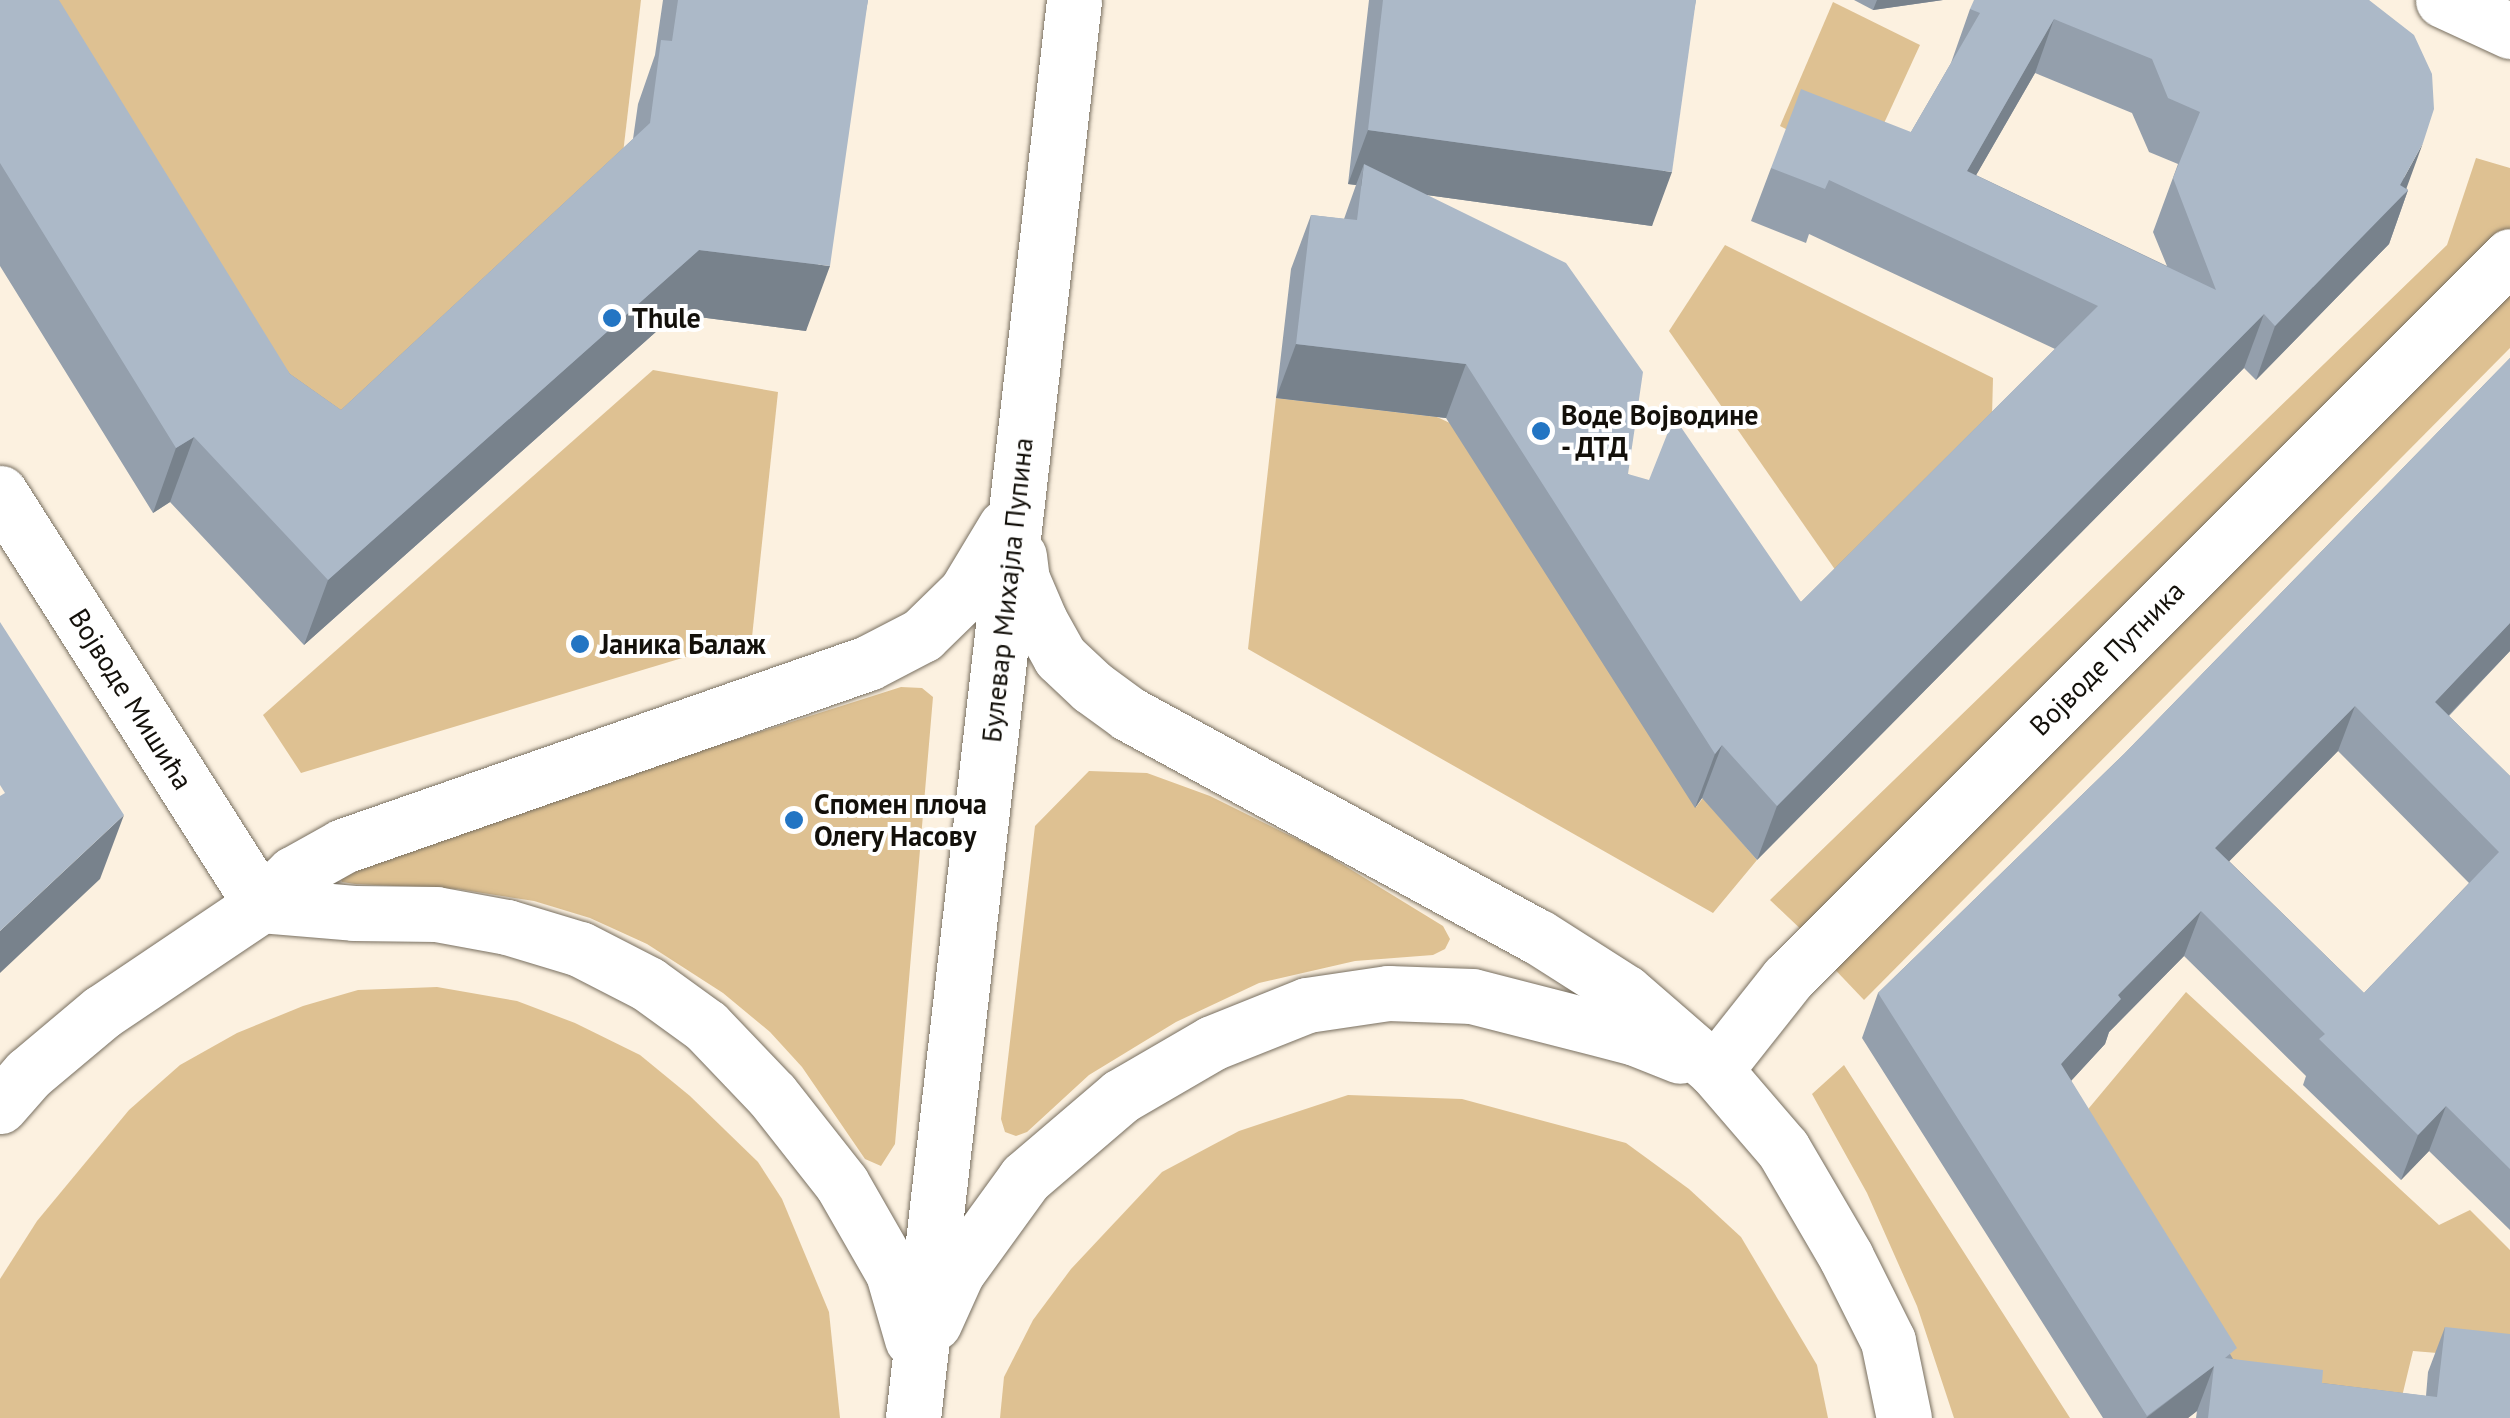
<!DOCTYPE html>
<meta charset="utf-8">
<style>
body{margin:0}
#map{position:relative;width:2510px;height:1418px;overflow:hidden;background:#fcf1e0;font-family:"PT Sans",sans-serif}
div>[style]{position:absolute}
.green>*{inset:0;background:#dec192}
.roads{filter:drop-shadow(0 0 2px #786f60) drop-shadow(0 0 2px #786f60)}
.minor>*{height:55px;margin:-27.5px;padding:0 27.5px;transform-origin:27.5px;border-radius:27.5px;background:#fff}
.secondary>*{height:55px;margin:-27.5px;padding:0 27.5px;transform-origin:27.5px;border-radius:27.5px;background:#fff}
.wall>*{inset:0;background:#949fac}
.shaded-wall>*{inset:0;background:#78828c}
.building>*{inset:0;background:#acb9c8}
.dots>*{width:28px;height:28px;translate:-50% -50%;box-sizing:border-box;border:5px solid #fff;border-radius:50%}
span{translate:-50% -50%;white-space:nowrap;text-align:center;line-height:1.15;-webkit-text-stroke:8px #fff;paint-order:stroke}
.poi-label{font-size:28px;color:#13100a;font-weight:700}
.left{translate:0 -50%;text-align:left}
.street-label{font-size:28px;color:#13100a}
</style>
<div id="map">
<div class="green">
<i style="clip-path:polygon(41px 0,641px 0,620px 179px,317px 446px)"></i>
<i style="clip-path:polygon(1833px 2px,1920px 45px,1863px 169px,1780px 126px)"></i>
<i style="clip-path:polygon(2476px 158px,2510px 168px,2510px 230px,1808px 936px,1770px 900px,2447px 245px)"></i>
<i style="clip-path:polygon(1725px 245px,1993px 378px,1992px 417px,1836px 571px,1669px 331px)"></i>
<i style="clip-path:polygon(2510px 270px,2510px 348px,1864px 1000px,1824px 958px)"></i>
<i style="clip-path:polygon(653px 370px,778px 392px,752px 637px,301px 773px,263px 715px)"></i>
<i style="clip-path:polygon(1276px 398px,1437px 417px,1450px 423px,1696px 807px,1703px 798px,1757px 860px,1713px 913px,1248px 649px)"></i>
<i style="clip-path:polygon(901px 687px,922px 688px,933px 697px,895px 1144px,881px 1166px,865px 1159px,802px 1067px,770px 1032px,723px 993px,647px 944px,590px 918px,534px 901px,457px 889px,355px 884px,342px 882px,338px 872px,344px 864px)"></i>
<i style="clip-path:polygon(1089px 771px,1147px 773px,1210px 796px,1319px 850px,1443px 926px,1450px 939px,1445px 949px,1433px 955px,1355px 961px,1259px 983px,1176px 1022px,1089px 1075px,1027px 1132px,1016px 1136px,1005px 1132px,1001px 1119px,1035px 826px)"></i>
<i style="clip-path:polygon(437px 987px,517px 1001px,575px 1023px,640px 1055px,690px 1096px,758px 1162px,782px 1199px,829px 1312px,840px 1418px,0 1418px,0 1279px,37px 1221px,129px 1110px,180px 1065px,237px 1033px,303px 1006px,358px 990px)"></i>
<i style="clip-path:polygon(2186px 992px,2439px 1225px,2470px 1210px,2510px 1250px,2510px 1359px,2413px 1351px,2399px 1409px,2225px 1371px,2079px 1120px)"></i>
<i style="clip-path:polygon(1844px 1065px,2070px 1418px,1954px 1418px,1917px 1306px,1867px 1193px,1812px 1094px)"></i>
<i style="clip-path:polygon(1348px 1095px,1462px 1099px,1626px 1143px,1689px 1189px,1741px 1237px,1817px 1365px,1828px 1418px,1000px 1418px,1004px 1377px,1033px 1320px,1071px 1269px,1162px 1172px,1239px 1131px)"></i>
</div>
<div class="roads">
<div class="minor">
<i style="left:2443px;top:0;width:74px;rotate:24.8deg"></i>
<i style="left:0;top:493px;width:488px;rotate:57.6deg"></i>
<i style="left:1715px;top:1070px;width:116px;rotate:-51.6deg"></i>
<i style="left:1787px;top:979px;width:1022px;rotate:-45deg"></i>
</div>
<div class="secondary">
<i style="left:1019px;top:556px;width:23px;rotate:83deg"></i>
<i style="left:1022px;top:579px;width:46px;rotate:66.8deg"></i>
<i style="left:1040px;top:621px;width:41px;rotate:60.9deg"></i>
<i style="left:1060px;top:657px;width:44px;rotate:43.2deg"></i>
<i style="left:1092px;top:687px;width:46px;rotate:36.1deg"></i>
<i style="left:1129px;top:714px;width:464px;rotate:28.6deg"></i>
<i style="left:1537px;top:936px;width:104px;rotate:32.5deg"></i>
<i style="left:1625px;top:992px;width:119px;rotate:40.9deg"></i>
<i style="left:1715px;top:1070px;width:104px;rotate:49.3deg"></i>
<i style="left:1783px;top:1149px;width:125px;rotate:59.7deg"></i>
<i style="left:1846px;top:1257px;width:94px;rotate:63.4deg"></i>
<i style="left:1888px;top:1341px;width:79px;rotate:78.3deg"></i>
<i style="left:261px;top:905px;width:93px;rotate:4.9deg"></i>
<i style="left:354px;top:913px;width:82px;rotate:0.7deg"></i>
<i style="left:436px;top:914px;width:72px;rotate:10.4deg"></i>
<i style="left:507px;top:927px;width:76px;rotate:16.8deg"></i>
<i style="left:580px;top:949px;width:76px;rotate:27.2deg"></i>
<i style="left:648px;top:984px;width:72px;rotate:35.9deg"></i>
<i style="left:706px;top:1026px;width:95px;rotate:46.3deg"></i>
<i style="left:772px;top:1095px;width:113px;rotate:51.8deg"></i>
<i style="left:842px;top:1184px;width:103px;rotate:60.2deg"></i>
<i style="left:893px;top:1273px;width:69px;rotate:73.9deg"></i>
<i style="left:0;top:1106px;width:43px;rotate:-48.8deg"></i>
<i style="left:28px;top:1074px;width:97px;rotate:-40deg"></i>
<i style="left:102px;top:1012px;width:192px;rotate:-33.9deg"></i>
<i style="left:261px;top:905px;width:45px;rotate:-44.1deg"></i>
<i style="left:293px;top:874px;width:57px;rotate:-29.2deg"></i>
<i style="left:343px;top:846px;width:556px;rotate:-19.22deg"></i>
<i style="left:868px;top:663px;width:61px;rotate:-27.4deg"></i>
<i style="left:922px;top:635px;width:62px;rotate:-44.3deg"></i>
<i style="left:966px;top:592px;width:76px;rotate:-59deg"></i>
<i style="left:934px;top:1323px;width:56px;rotate:-65.7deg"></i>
<i style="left:957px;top:1272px;width:116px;rotate:-54.1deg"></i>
<i style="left:1025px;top:1178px;width:126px;rotate:-40.5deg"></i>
<i style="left:1121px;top:1096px;width:105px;rotate:-30.2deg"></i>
<i style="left:1212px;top:1043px;width:102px;rotate:-21.8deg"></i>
<i style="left:1307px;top:1005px;width:82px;rotate:-8.4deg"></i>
<i style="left:1388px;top:993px;width:84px;rotate:2deg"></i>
<i style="left:1472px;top:996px;width:168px;rotate:14.4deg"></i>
<i style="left:1635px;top:1038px;width:48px;rotate:21.8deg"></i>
<i style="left:913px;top:1418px;width:1427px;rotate:-83.52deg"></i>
</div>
</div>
<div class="wall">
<i style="clip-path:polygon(0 0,290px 374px,341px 410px,633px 139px,638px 104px,655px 55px,663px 0,868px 0,806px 331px,676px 314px,304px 645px,170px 502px,153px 513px,0 266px)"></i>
<i style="clip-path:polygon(evenodd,1369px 0,1696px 0,1652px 226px,1427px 195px,1628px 474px,1801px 602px,2055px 349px,1809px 234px,1806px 243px,1751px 221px,1771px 168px,1911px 132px,1951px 63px,1970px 9px,2369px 0,2406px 188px,2408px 190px,2389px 244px,2256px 380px,2244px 368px,1757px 860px,1702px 798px,1695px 808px,1446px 418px,1276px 398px,1291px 269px,1311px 215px,1344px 219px,1356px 185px,1348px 184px,1369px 0,2035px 73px,2132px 113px,2149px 152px,2178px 164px,2153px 232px,2167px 266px,1976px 175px,2035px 73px)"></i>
<i style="clip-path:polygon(1854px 0,1943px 0,1873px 10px)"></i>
<i style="clip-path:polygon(evenodd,2510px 358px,2510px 651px,2449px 716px,2510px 776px,2510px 1230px,2429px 1151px,2401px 1180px,2303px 1085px,2306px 1076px,2184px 956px,2109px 1032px,2105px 1044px,2071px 1081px,2233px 1359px,2322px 1383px,2426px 1396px,2428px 1372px,2445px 1327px,2510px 1418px,2196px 1418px,2197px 1411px,2188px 1418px,2103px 1418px,1862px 1038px,1878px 993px,2125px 753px,2510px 358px,2338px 751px,2469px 883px,2364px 993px,2229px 861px,2338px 751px)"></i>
</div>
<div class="shaded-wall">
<i style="clip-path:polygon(1877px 0,1943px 0,1873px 10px)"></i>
<i style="clip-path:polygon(2054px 19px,2035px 73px,1948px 224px,1967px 171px)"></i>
<i style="clip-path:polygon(1368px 130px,1672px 172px,1652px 226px,1361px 186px,1364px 164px,1356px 185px,1348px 184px)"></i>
<i style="clip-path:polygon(2423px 143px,2404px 195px,2408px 190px,2389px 244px,2256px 380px,2275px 326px,2400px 185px)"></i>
<i style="clip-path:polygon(699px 250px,830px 266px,806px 331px,676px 314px,304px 645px,328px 580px)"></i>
<i style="clip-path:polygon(2264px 314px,2244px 368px,1757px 860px,1777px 806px)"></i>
<i style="clip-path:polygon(1296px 344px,1466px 364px,1446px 418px,1276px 398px)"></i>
<i style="clip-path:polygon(194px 437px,170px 502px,153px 513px,176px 448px)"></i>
<i style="clip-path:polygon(2510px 623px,2510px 651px,2418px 747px,2435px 702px)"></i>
<i style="clip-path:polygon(2355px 706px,2338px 751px,2198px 893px,2215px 848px)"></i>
<i style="clip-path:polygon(1722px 745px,1702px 798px,1695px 808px,1715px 754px)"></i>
<i style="clip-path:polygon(124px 815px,100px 879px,0 973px,0 931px)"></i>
<i style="clip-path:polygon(2201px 911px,2184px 956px,2109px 1032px,2105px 1044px,2045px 1109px,2061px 1064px,2118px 995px)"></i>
<i style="clip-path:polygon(2446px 1106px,2429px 1151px,2401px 1180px,2418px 1135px)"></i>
<i style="clip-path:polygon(2214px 1366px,2197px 1411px,2188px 1418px,2146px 1418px)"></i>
</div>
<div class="building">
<i style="clip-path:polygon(0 0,59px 0,290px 374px,341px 410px,650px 123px,661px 40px,672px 41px,678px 0,868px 0,830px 266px,699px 250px,328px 580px,194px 437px,176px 448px,0 163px)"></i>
<i style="clip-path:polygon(1383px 0,1696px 0,1672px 172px,1368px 130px)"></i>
<i style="clip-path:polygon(evenodd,1974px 0,2369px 0,2414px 35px,2432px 74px,2434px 109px,2423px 143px,2400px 185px,2408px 190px,2275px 326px,2264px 314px,1777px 806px,1722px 745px,1715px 754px,1466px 364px,1296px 344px,1311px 215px,1357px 220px,1364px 164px,1566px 263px,1643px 372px,1628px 474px,1649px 480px,1674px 417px,1801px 602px,2098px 306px,1829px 180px,1825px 189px,1771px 168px,1801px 89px,1911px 132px,1980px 13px,1970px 9px,1974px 0,2054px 19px,2152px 59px,2168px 98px,2200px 112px,2173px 178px,2216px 290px,1967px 171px,2054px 19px)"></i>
<i style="clip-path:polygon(evenodd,2510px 358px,2510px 623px,2435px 702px,2510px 776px,2510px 1169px,2446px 1106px,2418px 1135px,2319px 1039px,2325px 1034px,2201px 911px,2118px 995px,2121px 999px,2061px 1064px,2237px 1348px,2225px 1358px,2323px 1370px,2322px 1383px,2437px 1397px,2445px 1327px,2510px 1334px,2510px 1418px,2208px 1418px,2214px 1366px,2147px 1416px,1878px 993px,2125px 753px,2510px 358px,2355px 706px,2499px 852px,2364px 993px,2215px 848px,2355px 706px)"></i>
<i style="clip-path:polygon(0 622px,124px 815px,0 931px,0 796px,5px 793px,0 785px)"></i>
</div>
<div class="dots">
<i style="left:612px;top:318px;background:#2375c3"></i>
<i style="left:1541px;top:431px;background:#2375c3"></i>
<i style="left:580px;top:644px;background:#2375c3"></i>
<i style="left:794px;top:820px;background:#2375c3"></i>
</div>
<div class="poi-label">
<span class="left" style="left:632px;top:318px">Thule</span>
<span class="left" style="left:1561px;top:431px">Воде Војводине<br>- ДТД</span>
<span class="left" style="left:600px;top:644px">Јаника Балаж</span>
<span class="left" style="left:814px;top:820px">Спомен плоча<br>Олегу Насову</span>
</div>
<div class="street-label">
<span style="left:1007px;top:590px;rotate:-84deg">Булевар Михајла Пупина</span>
<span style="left:2107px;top:658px;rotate:-45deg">Војводе Путника</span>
<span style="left:131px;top:699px;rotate:58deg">Војводе Мишића</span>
</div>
</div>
